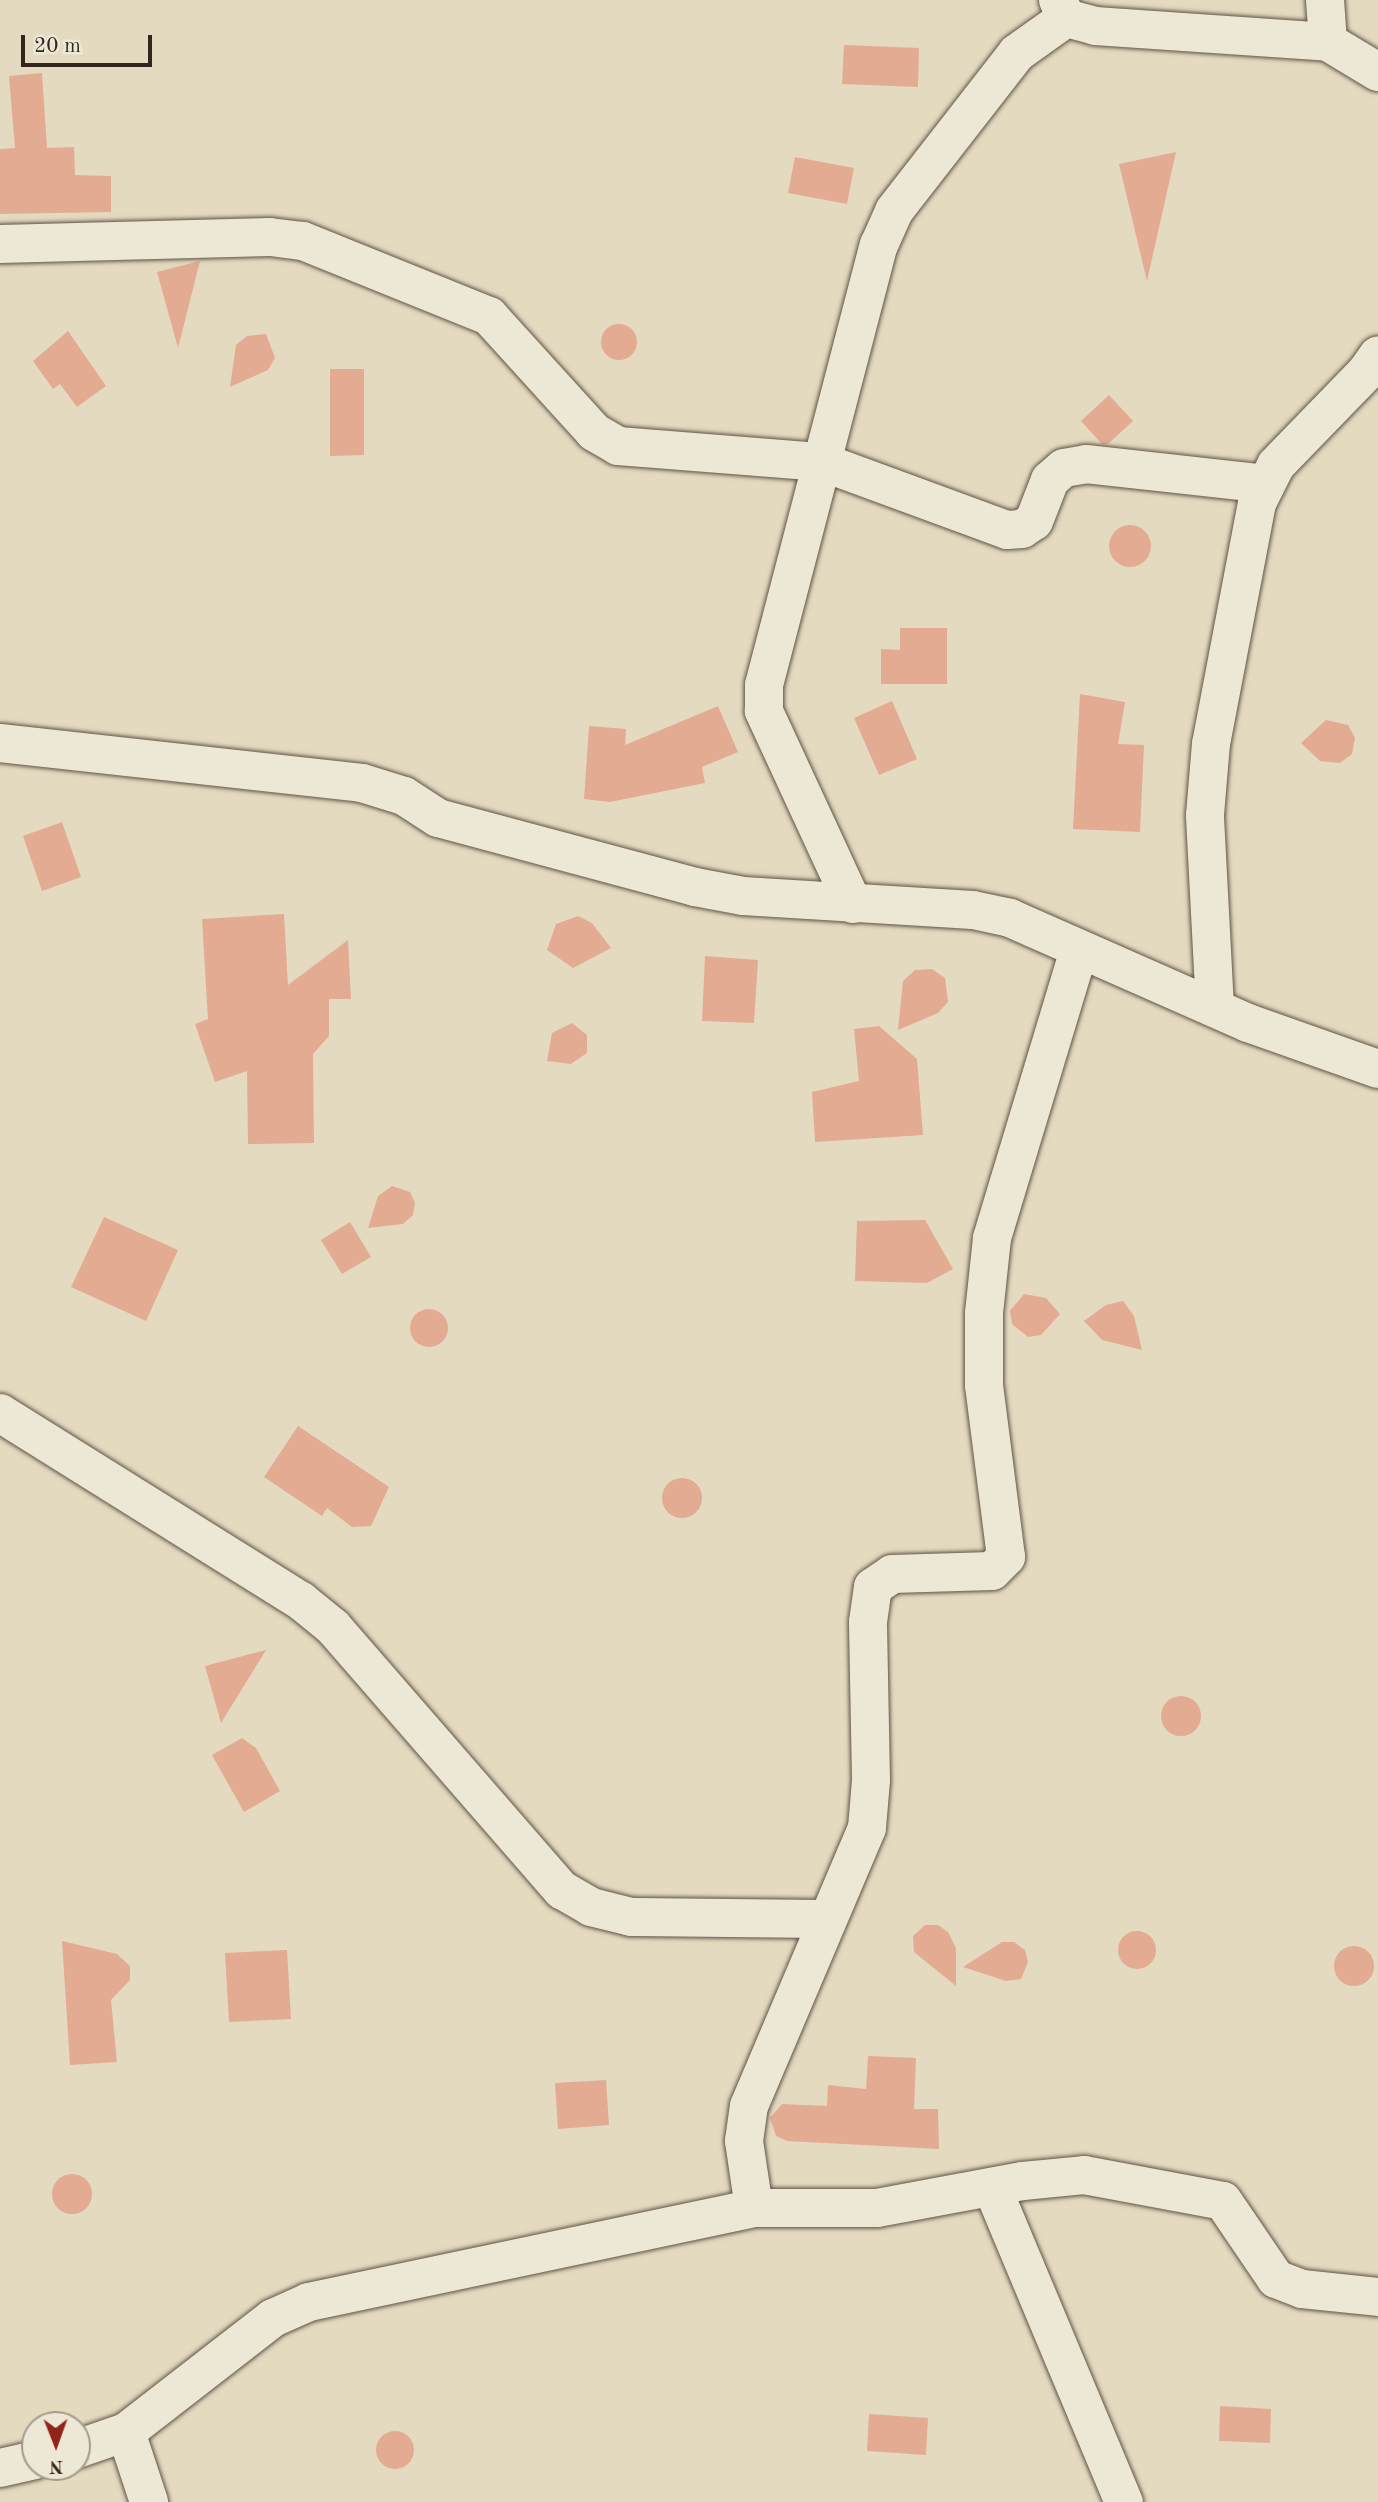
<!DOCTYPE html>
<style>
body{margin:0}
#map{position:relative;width:1378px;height:2502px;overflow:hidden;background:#e4dac0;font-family:"Old Standard TT",serif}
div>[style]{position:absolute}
.building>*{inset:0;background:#e3ab92}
.round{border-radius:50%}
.roads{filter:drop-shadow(0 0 2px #605346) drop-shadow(0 0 2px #605346)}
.minor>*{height:38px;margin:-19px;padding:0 19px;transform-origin:19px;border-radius:19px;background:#ede7d6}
span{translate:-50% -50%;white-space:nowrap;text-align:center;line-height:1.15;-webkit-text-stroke:7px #ede7d6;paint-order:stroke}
.north{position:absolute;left:21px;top:2411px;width:70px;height:70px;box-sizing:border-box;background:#ede7d6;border:2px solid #a39a8c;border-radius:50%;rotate:179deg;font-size:19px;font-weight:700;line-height:28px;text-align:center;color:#34261e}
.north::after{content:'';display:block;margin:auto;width:24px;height:32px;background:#8f2418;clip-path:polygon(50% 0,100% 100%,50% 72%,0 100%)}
.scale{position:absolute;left:21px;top:35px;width:131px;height:32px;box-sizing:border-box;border:4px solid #34261e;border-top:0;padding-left:9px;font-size:21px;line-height:24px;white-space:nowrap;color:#34261e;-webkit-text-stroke:5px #ede7d6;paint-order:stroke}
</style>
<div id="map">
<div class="building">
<i style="clip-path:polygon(844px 45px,919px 48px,918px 87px,842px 84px)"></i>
<i style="clip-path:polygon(42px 73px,47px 148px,74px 147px,75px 175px,111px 176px,111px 212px,0 214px,0 149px,15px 148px,9px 76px)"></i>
<i style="clip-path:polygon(1176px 152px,1147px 281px,1119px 164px)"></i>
<i style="clip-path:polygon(795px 157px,854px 168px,847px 204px,788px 193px)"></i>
<i style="clip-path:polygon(200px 261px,178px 348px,157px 272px)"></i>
<i class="round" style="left:601px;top:324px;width:36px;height:36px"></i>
<i style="clip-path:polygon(68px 331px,106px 386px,77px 407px,60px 384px,53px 389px,33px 361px)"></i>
<i style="clip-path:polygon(266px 334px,275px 358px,268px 370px,230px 387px,236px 345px,247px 336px)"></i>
<i style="clip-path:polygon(330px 369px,364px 369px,364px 455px,330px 456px)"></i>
<i style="clip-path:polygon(1109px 395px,1133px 421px,1108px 444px,1102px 444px,1081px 421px)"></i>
<i class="round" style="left:1109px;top:525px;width:42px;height:42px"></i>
<i style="clip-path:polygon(900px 628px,947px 628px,947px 684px,881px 684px,881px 649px,900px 650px)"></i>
<i style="clip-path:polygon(1080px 694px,1125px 702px,1118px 744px,1144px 745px,1140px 832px,1073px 829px)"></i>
<i style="clip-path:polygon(892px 701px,917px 759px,879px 775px,854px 718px)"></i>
<i style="clip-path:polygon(718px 706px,738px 752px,702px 767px,705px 783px,610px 802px,584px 799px,589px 726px,626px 729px,625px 745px)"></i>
<i style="clip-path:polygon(1326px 720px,1348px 725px,1355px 738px,1352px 754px,1340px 763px,1320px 761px,1301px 743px)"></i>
<i style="clip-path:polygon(62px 822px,81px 877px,42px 891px,23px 836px)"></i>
<i style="clip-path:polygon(284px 914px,288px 985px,348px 940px,351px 999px,329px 999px,329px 1036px,313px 1054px,314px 1143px,248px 1144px,247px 1071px,215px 1082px,195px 1024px,208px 1019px,202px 919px)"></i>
<i style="clip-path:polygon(578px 916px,592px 923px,611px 948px,573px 968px,547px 950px,556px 924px)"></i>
<i style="clip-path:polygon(705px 956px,758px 960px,754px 1023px,702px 1021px)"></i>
<i style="clip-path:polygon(932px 969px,945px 978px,948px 1002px,938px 1013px,898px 1030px,903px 981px,915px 970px)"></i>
<i style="clip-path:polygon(572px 1023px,587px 1035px,587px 1053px,571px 1064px,547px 1061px,552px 1033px)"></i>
<i style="clip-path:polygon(879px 1026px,917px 1059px,923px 1135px,815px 1142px,812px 1092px,859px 1081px,854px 1029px)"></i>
<i style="clip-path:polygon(392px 1186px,410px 1192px,415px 1203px,413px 1215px,403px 1224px,368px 1228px,378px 1196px)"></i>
<i style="clip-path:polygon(104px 1217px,178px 1250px,146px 1321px,71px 1287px)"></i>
<i style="clip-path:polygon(925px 1220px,953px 1269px,927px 1283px,855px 1281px,857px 1221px)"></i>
<i style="clip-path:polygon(350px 1222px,371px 1257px,342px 1274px,321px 1240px)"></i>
<i style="clip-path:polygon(1024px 1294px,1046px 1298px,1060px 1314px,1041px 1335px,1028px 1337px,1012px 1324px,1010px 1311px)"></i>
<i style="clip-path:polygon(1123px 1301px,1134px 1316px,1142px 1350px,1102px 1340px,1084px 1321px,1106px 1305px)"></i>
<i class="round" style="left:410px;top:1309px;width:38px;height:38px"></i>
<i style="clip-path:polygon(298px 1426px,389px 1487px,371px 1526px,352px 1527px,327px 1508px,322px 1516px,264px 1477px)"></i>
<i class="round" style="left:662px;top:1478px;width:40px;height:40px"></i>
<i style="clip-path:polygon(266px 1650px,221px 1723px,205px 1666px)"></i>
<i class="round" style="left:1161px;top:1696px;width:40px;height:40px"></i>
<i style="clip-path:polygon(242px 1738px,256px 1748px,280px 1791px,244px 1812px,212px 1755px)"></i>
<i style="clip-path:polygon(925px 1925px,938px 1925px,948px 1932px,956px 1948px,956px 1986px,914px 1952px,913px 1936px)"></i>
<i class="round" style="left:1118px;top:1931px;width:38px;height:38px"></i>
<i style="clip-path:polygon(62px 1941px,117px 1954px,130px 1966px,130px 1980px,111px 2000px,117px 2062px,70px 2065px)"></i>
<i style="clip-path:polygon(1002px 1942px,1014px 1942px,1025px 1950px,1028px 1962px,1021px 1979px,1006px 1981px,963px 1967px)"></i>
<i class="round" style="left:1334px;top:1946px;width:40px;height:40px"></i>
<i style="clip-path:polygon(287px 1950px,291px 2019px,229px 2022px,225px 1953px)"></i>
<i style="clip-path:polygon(868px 2056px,916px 2058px,914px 2109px,938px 2109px,939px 2149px,787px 2141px,776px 2136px,770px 2118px,782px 2104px,827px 2106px,828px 2085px,866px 2089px)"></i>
<i style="clip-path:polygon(606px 2080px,609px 2125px,558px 2129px,555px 2083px)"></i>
<i class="round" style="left:52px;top:2174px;width:40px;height:40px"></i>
<i style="clip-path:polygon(1220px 2406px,1271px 2409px,1270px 2443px,1219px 2441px)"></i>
<i style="clip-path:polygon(869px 2414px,928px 2418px,926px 2455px,867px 2451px)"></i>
<i class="round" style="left:376px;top:2431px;width:38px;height:38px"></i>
</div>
<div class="roads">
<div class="minor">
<i style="left:1058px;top:0;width:20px;rotate:66deg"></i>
<i style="left:1066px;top:18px;width:30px;rotate:15deg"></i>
<i style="left:1095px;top:26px;width:234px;rotate:3.9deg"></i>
<i style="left:1328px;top:42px;width:58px;rotate:31deg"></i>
<i style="left:1325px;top:0;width:42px;rotate:85.9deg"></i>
<i style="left:0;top:244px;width:270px;rotate:-1.5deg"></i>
<i style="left:270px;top:237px;width:33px;rotate:7deg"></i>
<i style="left:303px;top:241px;width:201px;rotate:22deg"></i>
<i style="left:489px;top:316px;width:156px;rotate:47.8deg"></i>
<i style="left:594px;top:432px;width:28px;rotate:30deg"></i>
<i style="left:618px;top:446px;width:205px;rotate:4.5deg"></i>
<i style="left:822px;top:462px;width:197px;rotate:20.2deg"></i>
<i style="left:1007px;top:530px;width:15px;rotate:-4deg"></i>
<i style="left:1022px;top:529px;width:14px;rotate:-34deg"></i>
<i style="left:1034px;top:521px;width:44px;rotate:-68.7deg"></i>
<i style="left:1050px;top:480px;width:18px;rotate:-41deg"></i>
<i style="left:1064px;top:468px;width:22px;rotate:-10deg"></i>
<i style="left:1086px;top:464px;width:181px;rotate:6.3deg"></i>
<i style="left:0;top:743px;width:364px;rotate:6.3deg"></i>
<i style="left:362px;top:783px;width:44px;rotate:17.2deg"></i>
<i style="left:404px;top:796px;width:40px;rotate:32.9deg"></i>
<i style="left:438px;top:818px;width:266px;rotate:15deg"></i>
<i style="left:695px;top:887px;width:49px;rotate:10.6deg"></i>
<i style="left:743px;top:896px;width:230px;rotate:3.5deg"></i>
<i style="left:973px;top:910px;width:38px;rotate:12deg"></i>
<i style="left:1010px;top:918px;width:260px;rotate:23.8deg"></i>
<i style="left:1248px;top:1023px;width:138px;rotate:19.5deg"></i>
<i style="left:853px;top:904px;width:213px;rotate:-114.8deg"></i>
<i style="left:764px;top:711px;width:26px;rotate:-90deg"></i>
<i style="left:764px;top:685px;width:455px;rotate:-75.4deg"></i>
<i style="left:879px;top:245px;width:37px;rotate:-66deg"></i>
<i style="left:894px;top:211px;width:200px;rotate:-52.1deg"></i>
<i style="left:1017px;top:53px;width:60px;rotate:-35.5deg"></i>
<i style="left:1215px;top:1008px;width:193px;rotate:-93deg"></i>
<i style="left:1205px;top:815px;width:71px;rotate:-85.2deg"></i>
<i style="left:1211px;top:744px;width:245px;rotate:-79.2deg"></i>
<i style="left:1257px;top:503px;width:42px;rotate:-63.4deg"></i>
<i style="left:1276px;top:465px;width:131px;rotate:-45.9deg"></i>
<i style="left:1367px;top:371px;width:19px;rotate:-55deg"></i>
<i style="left:0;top:1413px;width:355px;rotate:32deg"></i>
<i style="left:301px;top:1601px;width:41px;rotate:39.1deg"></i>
<i style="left:333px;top:1627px;width:349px;rotate:49deg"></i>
<i style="left:562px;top:1890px;width:34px;rotate:30deg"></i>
<i style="left:591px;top:1907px;width:41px;rotate:14deg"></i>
<i style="left:631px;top:1917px;width:196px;rotate:0.6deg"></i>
<i style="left:992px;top:2187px;width:342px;rotate:67.3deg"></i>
<i style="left:754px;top:2208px;width:123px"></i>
<i style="left:877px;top:2208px;width:148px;rotate:-10.5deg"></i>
<i style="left:1023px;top:2181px;width:61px;rotate:-5.6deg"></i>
<i style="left:1084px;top:2175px;width:141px;rotate:10.6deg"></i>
<i style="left:1223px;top:2201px;width:94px;rotate:55.8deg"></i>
<i style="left:1276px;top:2279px;width:28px;rotate:21deg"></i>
<i style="left:1302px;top:2289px;width:76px;rotate:6deg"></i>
<i style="left:126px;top:2432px;width:74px;rotate:71.8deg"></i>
<i style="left:77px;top:2449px;width:52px;rotate:-19.1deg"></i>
<i style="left:126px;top:2432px;width:186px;rotate:-37.8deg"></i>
<i style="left:273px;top:2318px;width:39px;rotate:-24deg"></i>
<i style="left:309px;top:2302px;width:455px;rotate:-11.9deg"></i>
<i style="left:754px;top:2208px;width:68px;rotate:-98.5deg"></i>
<i style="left:744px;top:2141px;width:35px;rotate:-82deg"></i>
<i style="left:749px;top:2106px;width:302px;rotate:-67deg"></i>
<i style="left:867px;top:1828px;width:48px;rotate:-85.2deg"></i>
<i style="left:871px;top:1780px;width:158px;rotate:-91.1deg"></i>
<i style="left:868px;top:1622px;width:35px;rotate:-82deg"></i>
<i style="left:873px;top:1587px;width:23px;rotate:-34deg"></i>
<i style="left:892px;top:1574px;width:100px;rotate:-1.7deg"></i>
<i style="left:992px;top:1571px;width:20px;rotate:-45deg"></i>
<i style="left:1006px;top:1557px;width:173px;rotate:-97.3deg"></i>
<i style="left:984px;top:1385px;width:72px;rotate:-90deg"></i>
<i style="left:984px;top:1313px;width:75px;rotate:-83.9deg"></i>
<i style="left:992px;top:1238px;width:301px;rotate:-73.2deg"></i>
<i style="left:0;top:2468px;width:36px;rotate:-13deg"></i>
</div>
</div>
<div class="north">N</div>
<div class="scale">20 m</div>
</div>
